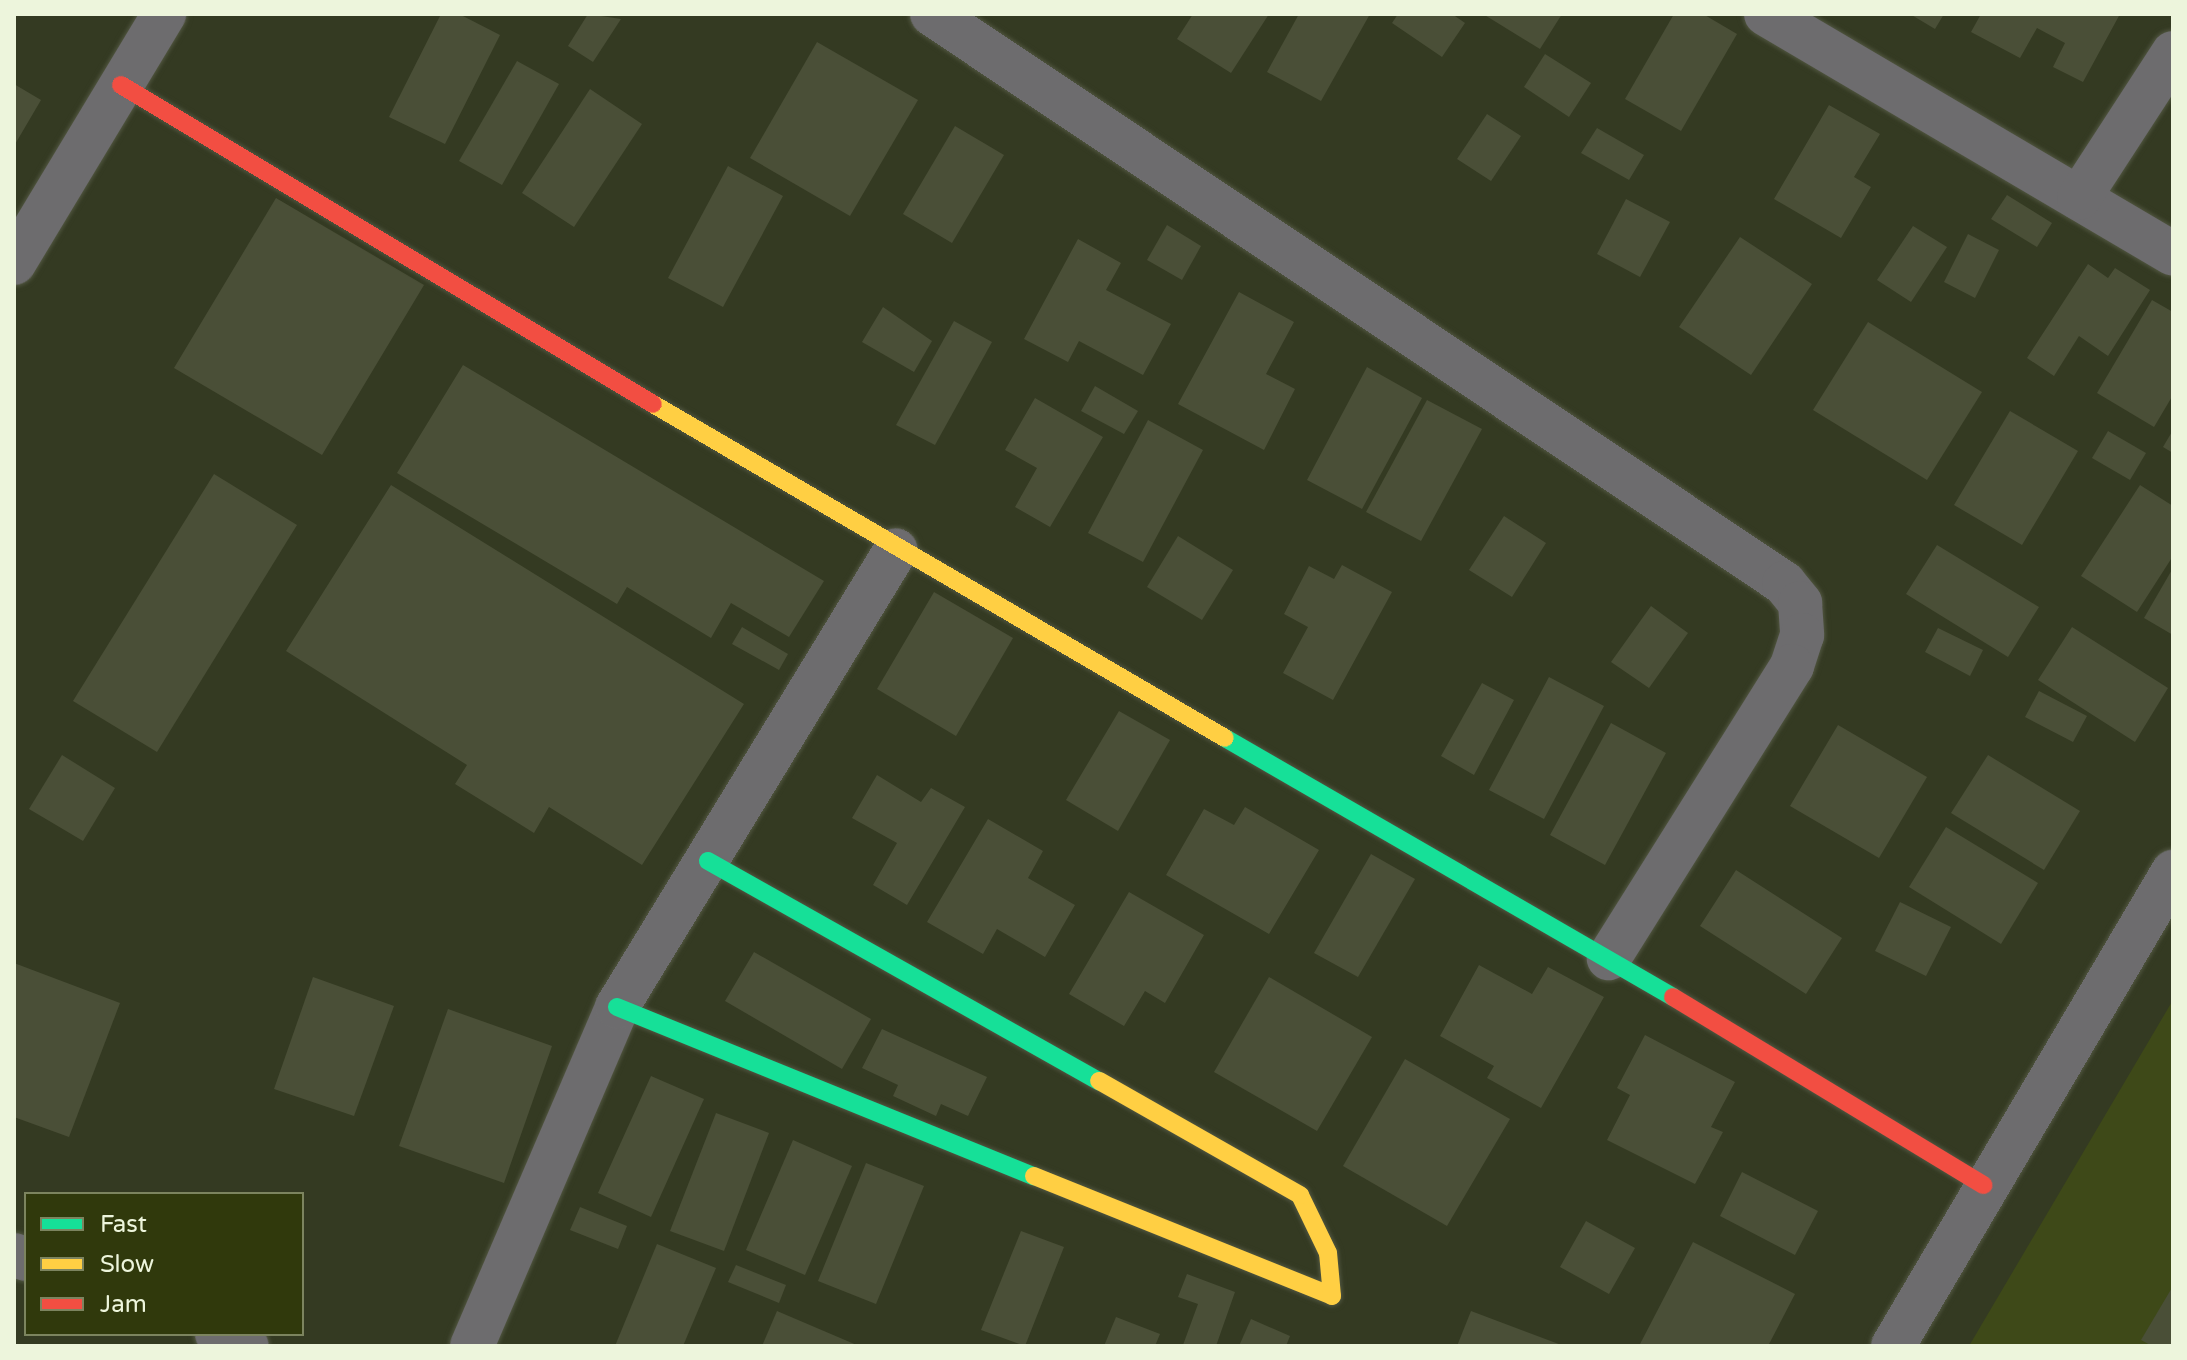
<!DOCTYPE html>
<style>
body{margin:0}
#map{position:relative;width:2187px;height:1360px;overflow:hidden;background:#343a22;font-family:"Varela Round",sans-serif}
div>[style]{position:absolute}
.built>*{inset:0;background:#3e4918}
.building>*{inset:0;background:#4a4f37}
.roads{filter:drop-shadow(0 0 2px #515641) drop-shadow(0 0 2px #515641)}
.street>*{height:44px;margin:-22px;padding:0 22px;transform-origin:22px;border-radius:22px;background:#6d6c6e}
.fast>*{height:18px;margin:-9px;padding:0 9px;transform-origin:9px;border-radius:9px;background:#16e098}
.slow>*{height:18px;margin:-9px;padding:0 9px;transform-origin:9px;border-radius:9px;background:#ffcf43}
.jam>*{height:18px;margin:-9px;padding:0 9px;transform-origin:9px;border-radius:9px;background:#f24e42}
span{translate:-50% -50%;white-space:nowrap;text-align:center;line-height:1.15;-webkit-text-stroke:8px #30390c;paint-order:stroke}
.frame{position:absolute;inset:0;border:16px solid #edf5dc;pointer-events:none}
.legend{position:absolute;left:24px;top:1192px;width:280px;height:144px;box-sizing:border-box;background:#30390c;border:2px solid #7c845f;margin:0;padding:10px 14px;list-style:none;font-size:24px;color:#edf5dc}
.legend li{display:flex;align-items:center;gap:16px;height:40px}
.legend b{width:40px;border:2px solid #7c845f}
</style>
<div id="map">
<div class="built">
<i style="clip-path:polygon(2173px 1000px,2173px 1346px,1969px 1346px)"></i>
</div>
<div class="building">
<i style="clip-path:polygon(441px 14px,459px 14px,500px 35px,445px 144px,389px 117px)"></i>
<i style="clip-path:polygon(588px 14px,621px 19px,593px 62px,568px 46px)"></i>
<i style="clip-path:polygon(1193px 14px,1269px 14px,1231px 73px,1177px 39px)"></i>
<i style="clip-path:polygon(1299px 14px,1370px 14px,1321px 101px,1267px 72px)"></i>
<i style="clip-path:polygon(1398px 14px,1452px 14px,1465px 23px,1442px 57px,1392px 23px)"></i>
<i style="clip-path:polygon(1483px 14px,1562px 14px,1540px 49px)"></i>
<i style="clip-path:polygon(1674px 14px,1703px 14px,1737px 34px,1681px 131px,1625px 99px)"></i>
<i style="clip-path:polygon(1910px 14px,1944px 14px,1935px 29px)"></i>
<i style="clip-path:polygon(1981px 14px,2120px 14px,2083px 82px,2053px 67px,2065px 43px,2037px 28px,2020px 58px,1971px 32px)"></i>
<i style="clip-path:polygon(817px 42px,918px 100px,850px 216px,750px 158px)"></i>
<i style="clip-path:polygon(1545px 54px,1591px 83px,1569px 117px,1524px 87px)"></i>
<i style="clip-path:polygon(517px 61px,559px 84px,502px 185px,459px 161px)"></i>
<i style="clip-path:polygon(14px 84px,41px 100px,14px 146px)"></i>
<i style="clip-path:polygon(590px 89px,642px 124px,574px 227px,522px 193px)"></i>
<i style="clip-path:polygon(1829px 105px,1880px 134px,1854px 177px,1871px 187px,1841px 238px,1774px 199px)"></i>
<i style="clip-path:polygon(1487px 114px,1521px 136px,1491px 181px,1457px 159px)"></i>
<i style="clip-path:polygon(955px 126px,1004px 155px,952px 243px,903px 214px)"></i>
<i style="clip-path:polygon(1597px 128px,1644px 155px,1629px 180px,1581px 153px)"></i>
<i style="clip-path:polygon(728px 166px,783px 196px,723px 307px,668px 278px)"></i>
<i style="clip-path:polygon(2007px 195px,2052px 223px,2037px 247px,1991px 219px)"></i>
<i style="clip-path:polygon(276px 198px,424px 285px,322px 455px,174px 368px)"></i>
<i style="clip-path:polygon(1626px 199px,1670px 222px,1640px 277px,1597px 254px)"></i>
<i style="clip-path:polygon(1167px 225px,1201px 246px,1182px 280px,1147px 260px)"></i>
<i style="clip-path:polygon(1913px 226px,1947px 247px,1911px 302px,1877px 280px)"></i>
<i style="clip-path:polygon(1968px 234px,1999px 250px,1975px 298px,1944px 282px)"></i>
<i style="clip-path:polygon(1740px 237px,1812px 284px,1751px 375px,1679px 327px)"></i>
<i style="clip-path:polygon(1078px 239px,1121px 263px,1106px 290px,1171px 324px,1143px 375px,1079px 341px,1068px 362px,1024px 339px)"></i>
<i style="clip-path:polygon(2088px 264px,2108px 278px,2115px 268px,2150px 290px,2108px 356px,2079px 336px,2054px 376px,2027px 358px)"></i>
<i style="clip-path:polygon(1239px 292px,1294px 322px,1266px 374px,1295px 389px,1264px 450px,1178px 404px)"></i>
<i style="clip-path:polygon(2152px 300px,2173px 312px,2173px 395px,2154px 427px,2097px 393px)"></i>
<i style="clip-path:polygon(883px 307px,932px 341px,914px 372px,862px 342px)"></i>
<i style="clip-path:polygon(954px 321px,992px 342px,935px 445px,896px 425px)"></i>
<i style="clip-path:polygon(1868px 322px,1982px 392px,1927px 480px,1813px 410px)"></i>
<i style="clip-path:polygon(463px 365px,824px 581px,789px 637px,731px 603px,711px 638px,627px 587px,617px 604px,397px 473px)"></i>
<i style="clip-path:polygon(1367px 367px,1422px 398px,1362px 509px,1307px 480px)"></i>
<i style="clip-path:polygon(1095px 386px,1138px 411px,1124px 434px,1081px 411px)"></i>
<i style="clip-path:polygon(1035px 398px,1103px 437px,1050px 527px,1015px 507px,1037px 468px,1005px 450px)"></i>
<i style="clip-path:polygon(1427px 400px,1482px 429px,1421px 541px,1366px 512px)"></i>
<i style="clip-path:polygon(2010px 411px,2078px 451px,2022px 545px,1954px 505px)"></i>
<i style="clip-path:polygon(1148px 420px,1203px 450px,1143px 562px,1088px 533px)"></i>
<i style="clip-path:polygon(2173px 430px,2173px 453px,2163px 447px)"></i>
<i style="clip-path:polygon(2108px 431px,2146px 453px,2130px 480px,2092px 458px)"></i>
<i style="clip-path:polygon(214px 474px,297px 525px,157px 752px,73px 701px)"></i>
<i style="clip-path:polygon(391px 485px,744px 704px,642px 865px,549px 807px,534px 833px,455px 784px,467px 765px,286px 651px)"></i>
<i style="clip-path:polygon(2140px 485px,2173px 506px,2173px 556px,2137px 612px,2081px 576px)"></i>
<i style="clip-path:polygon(1504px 516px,1546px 543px,1512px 597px,1469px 570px)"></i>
<i style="clip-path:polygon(1178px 536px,1233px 570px,1202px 620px,1147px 587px)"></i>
<i style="clip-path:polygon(1937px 545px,2039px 607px,2008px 657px,1906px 594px)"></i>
<i style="clip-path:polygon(1342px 565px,1392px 592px,1333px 700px,1283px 673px,1308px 627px,1284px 614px,1309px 566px,1334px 579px)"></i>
<i style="clip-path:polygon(2173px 568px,2173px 635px,2144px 618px)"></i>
<i style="clip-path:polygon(934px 592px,1013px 638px,956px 736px,877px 689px)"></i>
<i style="clip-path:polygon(1651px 606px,1688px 633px,1649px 688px,1611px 662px)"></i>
<i style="clip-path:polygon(742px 627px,788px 654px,779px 670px,732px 644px)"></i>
<i style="clip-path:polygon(2072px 627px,2168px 688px,2135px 742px,2038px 680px)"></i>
<i style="clip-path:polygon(1938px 628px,1983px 650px,1970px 676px,1925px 652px)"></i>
<i style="clip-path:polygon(1549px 677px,1604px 706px,1544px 819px,1489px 790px)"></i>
<i style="clip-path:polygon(1482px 683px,1514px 700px,1474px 775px,1441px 756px)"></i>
<i style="clip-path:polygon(2039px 691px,2087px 716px,2073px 742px,2025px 717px)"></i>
<i style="clip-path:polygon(1119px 711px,1170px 740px,1118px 831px,1066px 800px)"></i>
<i style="clip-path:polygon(1611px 723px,1666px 753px,1605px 865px,1550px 835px)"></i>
<i style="clip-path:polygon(1838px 725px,1927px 777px,1879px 858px,1790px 806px)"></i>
<i style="clip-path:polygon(62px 755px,115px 788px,83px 841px,29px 809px)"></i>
<i style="clip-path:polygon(1988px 755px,2080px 811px,2044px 870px,1951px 813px)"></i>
<i style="clip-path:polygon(877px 775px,921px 802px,931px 788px,965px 807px,907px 905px,873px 885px,897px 843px,852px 818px)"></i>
<i style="clip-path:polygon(1245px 807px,1319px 850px,1269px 934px,1166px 875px,1204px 809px,1234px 825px)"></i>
<i style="clip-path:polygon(988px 819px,1043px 851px,1028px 878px,1075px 905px,1045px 957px,997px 929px,983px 954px,927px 922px)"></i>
<i style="clip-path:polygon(1946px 827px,2038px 883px,2001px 944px,1909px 887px)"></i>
<i style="clip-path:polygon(1371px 854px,1415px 879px,1358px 977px,1314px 953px)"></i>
<i style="clip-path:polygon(1736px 870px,1842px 938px,1806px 994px,1700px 926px)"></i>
<i style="clip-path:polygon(1129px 892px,1204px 935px,1165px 1003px,1145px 991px,1124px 1026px,1069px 994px)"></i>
<i style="clip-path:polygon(1900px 902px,1951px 927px,1926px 976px,1875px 951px)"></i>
<i style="clip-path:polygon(754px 952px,871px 1019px,842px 1069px,725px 1001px)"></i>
<i style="clip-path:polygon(14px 963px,120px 1003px,69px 1137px,14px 1117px)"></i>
<i style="clip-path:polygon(1479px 965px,1532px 994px,1548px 967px,1604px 997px,1541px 1108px,1487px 1078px,1494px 1066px,1440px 1036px)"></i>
<i style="clip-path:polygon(313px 977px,394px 1006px,354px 1116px,274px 1089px)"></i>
<i style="clip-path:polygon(1269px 977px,1372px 1037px,1317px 1131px,1214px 1072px)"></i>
<i style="clip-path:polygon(448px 1009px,552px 1046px,504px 1183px,399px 1146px)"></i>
<i style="clip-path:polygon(882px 1029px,987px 1077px,968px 1116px,941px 1104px,936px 1116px,893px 1096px,898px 1085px,862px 1068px)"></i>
<i style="clip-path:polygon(1645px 1035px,1735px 1082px,1711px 1127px,1723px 1132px,1695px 1184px,1607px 1140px,1630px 1095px,1617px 1088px)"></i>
<i style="clip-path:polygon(1405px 1059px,1510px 1119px,1447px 1226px,1343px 1166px)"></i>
<i style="clip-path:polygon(651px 1076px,704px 1099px,651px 1217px,598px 1193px)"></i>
<i style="clip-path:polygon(716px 1113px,769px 1133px,724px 1251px,670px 1231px)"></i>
<i style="clip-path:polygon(793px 1140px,852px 1166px,805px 1275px,746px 1250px)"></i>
<i style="clip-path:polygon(866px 1163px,924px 1186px,876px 1304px,818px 1281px)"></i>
<i style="clip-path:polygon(1742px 1172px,1818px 1211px,1795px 1255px,1720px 1216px)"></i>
<i style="clip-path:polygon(580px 1207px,627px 1226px,618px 1249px,570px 1230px)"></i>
<i style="clip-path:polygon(1586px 1221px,1635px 1248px,1609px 1294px,1560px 1267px)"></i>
<i style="clip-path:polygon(1021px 1231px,1064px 1247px,1025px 1346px,981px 1330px)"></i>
<i style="clip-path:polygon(1693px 1242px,1795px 1294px,1768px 1346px,1639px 1346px)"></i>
<i style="clip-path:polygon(657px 1244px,716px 1268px,683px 1346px,615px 1346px)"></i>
<i style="clip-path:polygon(736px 1265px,786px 1285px,779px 1303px,728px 1282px)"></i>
<i style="clip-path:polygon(1187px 1274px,1235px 1292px,1216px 1346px,1183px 1345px,1198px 1304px,1178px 1297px)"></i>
<i style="clip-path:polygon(2173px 1286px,2173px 1346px,2152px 1346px,2141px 1340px)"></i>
<i style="clip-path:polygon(777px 1311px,859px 1346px,762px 1346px)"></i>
<i style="clip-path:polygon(1471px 1311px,1564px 1346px,1457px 1346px)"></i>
<i style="clip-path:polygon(1116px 1317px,1160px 1334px,1155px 1346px,1104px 1346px)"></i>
<i style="clip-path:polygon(1251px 1319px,1290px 1336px,1286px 1346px,1239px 1346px)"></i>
</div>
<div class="roads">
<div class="street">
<i style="left:932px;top:14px;width:1025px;rotate:33.74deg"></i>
<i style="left:1784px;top:583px;width:26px;rotate:51deg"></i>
<i style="left:1800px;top:603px;width:32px;rotate:86deg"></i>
<i style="left:1802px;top:635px;width:33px;rotate:108deg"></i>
<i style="left:1792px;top:666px;width:345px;rotate:122.1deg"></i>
<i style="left:1766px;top:14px;width:472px;rotate:30.5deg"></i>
<i style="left:2079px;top:198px;width:173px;rotate:-57deg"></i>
<i style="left:14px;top:263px;width:291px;rotate:-58.9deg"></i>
<i style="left:14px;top:1255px;width:13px;rotate:18deg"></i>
<i style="left:217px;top:1334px;width:32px;rotate:22deg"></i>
<i style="left:472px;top:1346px;width:369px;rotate:-66.8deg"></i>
<i style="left:617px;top:1007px;width:535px;rotate:-58.6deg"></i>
<i style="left:1893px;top:1346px;width:551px;rotate:-59.43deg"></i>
</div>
<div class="fast">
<i style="left:1225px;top:738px;width:517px;rotate:30.03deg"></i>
<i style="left:708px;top:861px;width:449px;rotate:29.4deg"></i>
<i style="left:617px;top:1007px;width:450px;rotate:22.1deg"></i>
</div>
<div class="slow">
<i style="left:653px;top:404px;width:662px;rotate:30.28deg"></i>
<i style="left:1034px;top:1176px;width:321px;rotate:21.9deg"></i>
<i style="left:1332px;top:1296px;width:43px;rotate:-95.3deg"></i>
<i style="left:1328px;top:1253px;width:64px;rotate:-115.8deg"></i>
<i style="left:1300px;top:1195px;width:231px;rotate:-150.4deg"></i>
</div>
<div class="jam">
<i style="left:121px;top:85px;width:620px;rotate:30.95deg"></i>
<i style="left:1673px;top:997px;width:363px;rotate:31.2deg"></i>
</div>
</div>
<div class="frame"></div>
<ul class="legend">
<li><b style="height:10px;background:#16e098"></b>Fast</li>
<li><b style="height:10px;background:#ffcf43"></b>Slow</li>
<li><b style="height:10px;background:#f24e42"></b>Jam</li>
</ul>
</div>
